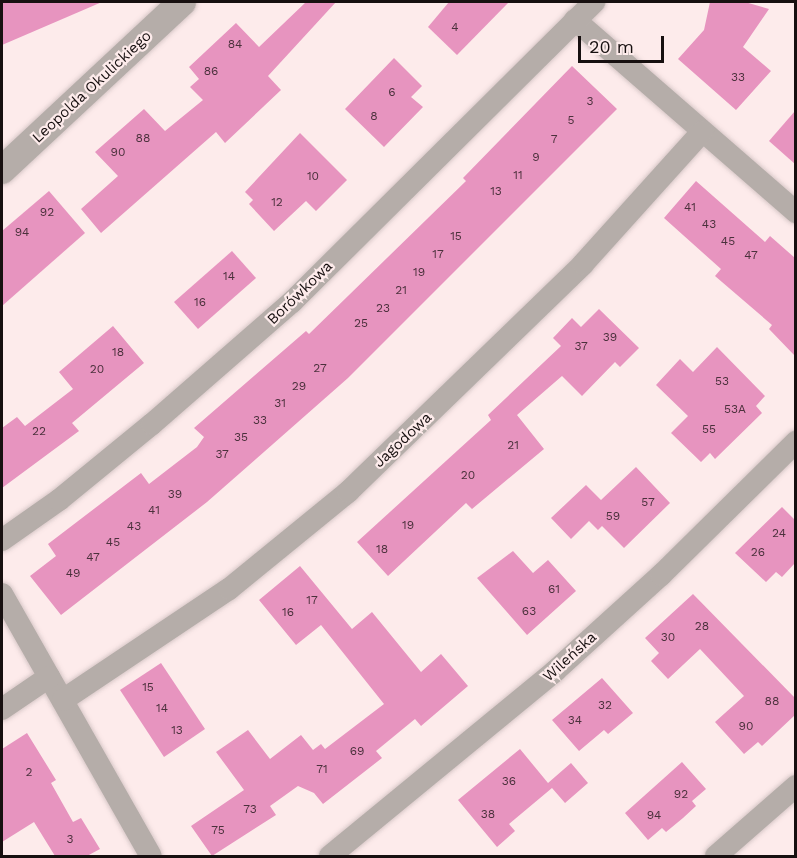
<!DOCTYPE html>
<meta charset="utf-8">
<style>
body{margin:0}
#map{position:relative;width:797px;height:858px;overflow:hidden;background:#fdebeb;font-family:"Work Sans",sans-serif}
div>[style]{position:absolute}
.building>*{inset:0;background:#e794bf}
.roads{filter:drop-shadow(0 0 2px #d8c8c8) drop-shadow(0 0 2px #d8c8c8)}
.minor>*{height:22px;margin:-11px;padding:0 11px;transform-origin:11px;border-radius:11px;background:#b5ada9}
.tertiary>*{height:28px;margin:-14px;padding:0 14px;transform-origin:14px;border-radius:14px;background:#b5ada9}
span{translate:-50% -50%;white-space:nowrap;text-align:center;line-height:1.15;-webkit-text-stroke:4.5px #fdebeb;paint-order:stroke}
.number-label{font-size:12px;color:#4b313c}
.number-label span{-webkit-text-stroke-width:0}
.street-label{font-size:15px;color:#171010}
.frame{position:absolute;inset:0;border:3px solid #171010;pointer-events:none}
.scale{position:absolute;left:578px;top:36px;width:86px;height:27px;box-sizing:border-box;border:3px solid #171010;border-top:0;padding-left:8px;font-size:18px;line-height:21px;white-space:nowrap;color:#171010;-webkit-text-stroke:4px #fdebeb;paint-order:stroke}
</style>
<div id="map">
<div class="building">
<i style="clip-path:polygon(2px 2px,102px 2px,2px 45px)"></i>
<i style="clip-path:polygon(306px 2px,336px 2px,268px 76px,281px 90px,225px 143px,216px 132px,101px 233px,81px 209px,118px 176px,95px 152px,144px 109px,165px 131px,203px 100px,190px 87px,199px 79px,189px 67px,236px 23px,259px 47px)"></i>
<i style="clip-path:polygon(449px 2px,509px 2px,457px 55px,428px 27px)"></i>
<i style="clip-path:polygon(710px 2px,745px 2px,769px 9px,743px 47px,771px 71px,736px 110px,678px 59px,704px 30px)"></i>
<i style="clip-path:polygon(394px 58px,422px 86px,411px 97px,423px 107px,384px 147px,345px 109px)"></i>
<i style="clip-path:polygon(572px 66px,617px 109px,348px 378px,207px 502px,61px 615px,30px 576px,56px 556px,48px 544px,141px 473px,149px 484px,197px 447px,204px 437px,194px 428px,306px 331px,309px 334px,466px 181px,463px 178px)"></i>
<i style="clip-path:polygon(795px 111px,795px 164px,769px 141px)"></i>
<i style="clip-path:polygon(300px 133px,347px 180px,316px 211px,306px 201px,274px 231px,249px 204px,253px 200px,245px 192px)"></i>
<i style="clip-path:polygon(696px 181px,765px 242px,770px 236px,795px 258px,795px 356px,769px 329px,772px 325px,715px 276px,721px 269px,664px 218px)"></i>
<i style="clip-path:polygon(49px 191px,85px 233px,2px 306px,2px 231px)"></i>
<i style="clip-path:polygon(232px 251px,256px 278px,198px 329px,174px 302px)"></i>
<i style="clip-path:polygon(599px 309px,639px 348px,620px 367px,615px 362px,582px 396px,562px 376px,517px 415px,544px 449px,472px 509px,466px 503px,388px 576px,357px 542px,491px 420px,488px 415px,561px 346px,553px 338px,572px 318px,581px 327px)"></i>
<i style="clip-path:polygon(113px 326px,144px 363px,72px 423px,79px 431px,2px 488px,2px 428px,17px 417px,25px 426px,73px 389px,59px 372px)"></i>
<i style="clip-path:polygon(717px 347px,765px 396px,756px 406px,762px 413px,715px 459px,710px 453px,701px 462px,671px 433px,688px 416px,656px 385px,680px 359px,693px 372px)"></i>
<i style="clip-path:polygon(636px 467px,670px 503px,624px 548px,602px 526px,598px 530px,589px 521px,571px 539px,551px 518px,586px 485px,601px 500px)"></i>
<i style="clip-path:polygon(782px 507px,795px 520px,795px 563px,782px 577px,776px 572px,766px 582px,735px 553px)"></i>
<i style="clip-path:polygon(513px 551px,533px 573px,548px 560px,576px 591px,527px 635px,477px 578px)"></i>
<i style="clip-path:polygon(300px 566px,352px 629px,372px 612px,421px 672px,441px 654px,468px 686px,421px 726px,415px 719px,376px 751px,382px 758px,323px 804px,314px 793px,298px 786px,270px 806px,276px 815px,212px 856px,191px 826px,244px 790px,216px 752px,248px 730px,270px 759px,301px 735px,313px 750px,321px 744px,325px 749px,384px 704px,321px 625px,296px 645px,259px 600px)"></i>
<i style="clip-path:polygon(693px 594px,795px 698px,795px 715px,762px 746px,758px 742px,744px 754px,715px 722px,744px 696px,700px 649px,668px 679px,651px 661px,659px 653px,645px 638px)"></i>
<i style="clip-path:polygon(161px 663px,205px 729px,164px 757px,120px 690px)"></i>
<i style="clip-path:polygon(602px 678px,633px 713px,608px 734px,604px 730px,579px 751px,552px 720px)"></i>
<i style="clip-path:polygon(27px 733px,56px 780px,51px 783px,73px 822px,81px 818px,100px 849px,87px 856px,55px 856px,34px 822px,2px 842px,2px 749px)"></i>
<i style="clip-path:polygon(520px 749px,548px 783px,571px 763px,588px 783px,565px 803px,552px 788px,509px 824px,515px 831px,497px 847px,458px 800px)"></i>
<i style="clip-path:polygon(682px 762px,706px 789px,692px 801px,696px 806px,683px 818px,666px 832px,662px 828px,648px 840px,625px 813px)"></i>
</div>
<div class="roads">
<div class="minor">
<i style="left:575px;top:20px;width:293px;rotate:41deg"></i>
<i style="left:2px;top:540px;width:70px;rotate:-35.1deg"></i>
<i style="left:59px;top:500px;width:120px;rotate:-39.3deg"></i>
<i style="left:152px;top:424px;width:186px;rotate:-41.1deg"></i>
<i style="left:292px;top:302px;width:426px;rotate:-44.8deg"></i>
<i style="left:2px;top:594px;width:301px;rotate:60.4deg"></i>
<i style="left:63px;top:700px;width:200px;rotate:-33.8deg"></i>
<i style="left:229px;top:589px;width:154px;rotate:-39.2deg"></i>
<i style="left:348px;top:492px;width:327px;rotate:-44.1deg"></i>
<i style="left:583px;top:264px;width:178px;rotate:-48deg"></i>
<i style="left:2px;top:709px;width:57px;rotate:-34.2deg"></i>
<i style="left:330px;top:856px;width:291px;rotate:-39.4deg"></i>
<i style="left:555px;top:671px;width:143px;rotate:-42.2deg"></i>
<i style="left:661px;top:575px;width:190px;rotate:-44.6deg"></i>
<i style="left:716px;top:856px;width:106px;rotate:-41.2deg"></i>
</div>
<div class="tertiary">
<i style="left:2px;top:170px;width:246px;rotate:-43deg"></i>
</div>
</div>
<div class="number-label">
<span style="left:455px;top:28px">4</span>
<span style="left:235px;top:45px">84</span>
<span style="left:211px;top:72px">86</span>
<span style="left:738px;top:78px">33</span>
<span style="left:392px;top:93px">6</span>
<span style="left:590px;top:102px">3</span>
<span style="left:374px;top:117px">8</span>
<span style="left:571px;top:121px">5</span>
<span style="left:143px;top:139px">88</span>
<span style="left:554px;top:140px">7</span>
<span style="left:118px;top:153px">90</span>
<span style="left:536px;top:158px">9</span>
<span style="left:518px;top:176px">11</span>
<span style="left:313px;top:177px">10</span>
<span style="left:496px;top:192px">13</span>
<span style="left:277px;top:203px">12</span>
<span style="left:690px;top:208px">41</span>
<span style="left:47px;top:213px">92</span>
<span style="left:709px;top:225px">43</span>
<span style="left:22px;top:233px">94</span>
<span style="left:456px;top:237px">15</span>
<span style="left:728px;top:242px">45</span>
<span style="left:438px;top:255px">17</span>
<span style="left:751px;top:256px">47</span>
<span style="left:419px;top:273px">19</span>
<span style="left:229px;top:277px">14</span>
<span style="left:401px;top:291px">21</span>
<span style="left:200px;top:303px">16</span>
<span style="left:383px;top:309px">23</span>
<span style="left:361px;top:324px">25</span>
<span style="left:610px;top:338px">39</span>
<span style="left:581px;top:347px">37</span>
<span style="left:118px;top:353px">18</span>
<span style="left:320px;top:369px">27</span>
<span style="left:97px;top:370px">20</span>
<span style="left:722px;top:382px">53</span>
<span style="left:299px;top:387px">29</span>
<span style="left:280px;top:404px">31</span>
<span style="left:735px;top:410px">53A</span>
<span style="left:260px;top:421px">33</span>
<span style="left:709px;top:430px">55</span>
<span style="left:39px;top:432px">22</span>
<span style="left:241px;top:438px">35</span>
<span style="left:513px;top:446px">21</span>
<span style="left:222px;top:455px">37</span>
<span style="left:468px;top:476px">20</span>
<span style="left:175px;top:495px">39</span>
<span style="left:648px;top:503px">57</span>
<span style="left:154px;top:511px">41</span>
<span style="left:613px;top:517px">59</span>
<span style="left:408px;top:526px">19</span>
<span style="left:134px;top:527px">43</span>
<span style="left:779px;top:534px">24</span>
<span style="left:113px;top:543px">45</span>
<span style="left:382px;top:550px">18</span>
<span style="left:758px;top:553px">26</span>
<span style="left:93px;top:558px">47</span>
<span style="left:73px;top:574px">49</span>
<span style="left:554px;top:590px">61</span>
<span style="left:312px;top:601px">17</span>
<span style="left:529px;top:612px">63</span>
<span style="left:288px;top:613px">16</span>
<span style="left:702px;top:627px">28</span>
<span style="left:668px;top:638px">30</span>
<span style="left:148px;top:688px">15</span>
<span style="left:772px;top:702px">88</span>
<span style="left:605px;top:706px">32</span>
<span style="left:162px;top:709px">14</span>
<span style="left:575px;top:721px">34</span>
<span style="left:746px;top:727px">90</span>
<span style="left:177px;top:731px">13</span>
<span style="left:357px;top:752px">69</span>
<span style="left:322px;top:770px">71</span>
<span style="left:29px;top:773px">2</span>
<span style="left:509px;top:782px">36</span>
<span style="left:681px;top:795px">92</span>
<span style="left:250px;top:810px">73</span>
<span style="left:488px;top:815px">38</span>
<span style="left:654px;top:816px">94</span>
<span style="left:218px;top:831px">75</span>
<span style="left:70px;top:840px">3</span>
</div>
<div class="street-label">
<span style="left:92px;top:87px;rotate:-43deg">Leopolda Okulickiego</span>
<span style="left:300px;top:293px;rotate:-44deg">Borówkowa</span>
<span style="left:403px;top:440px;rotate:-43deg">Jagodowa</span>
<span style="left:570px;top:657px;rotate:-42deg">Wileńska</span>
</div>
<div class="frame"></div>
<div class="scale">20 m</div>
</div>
